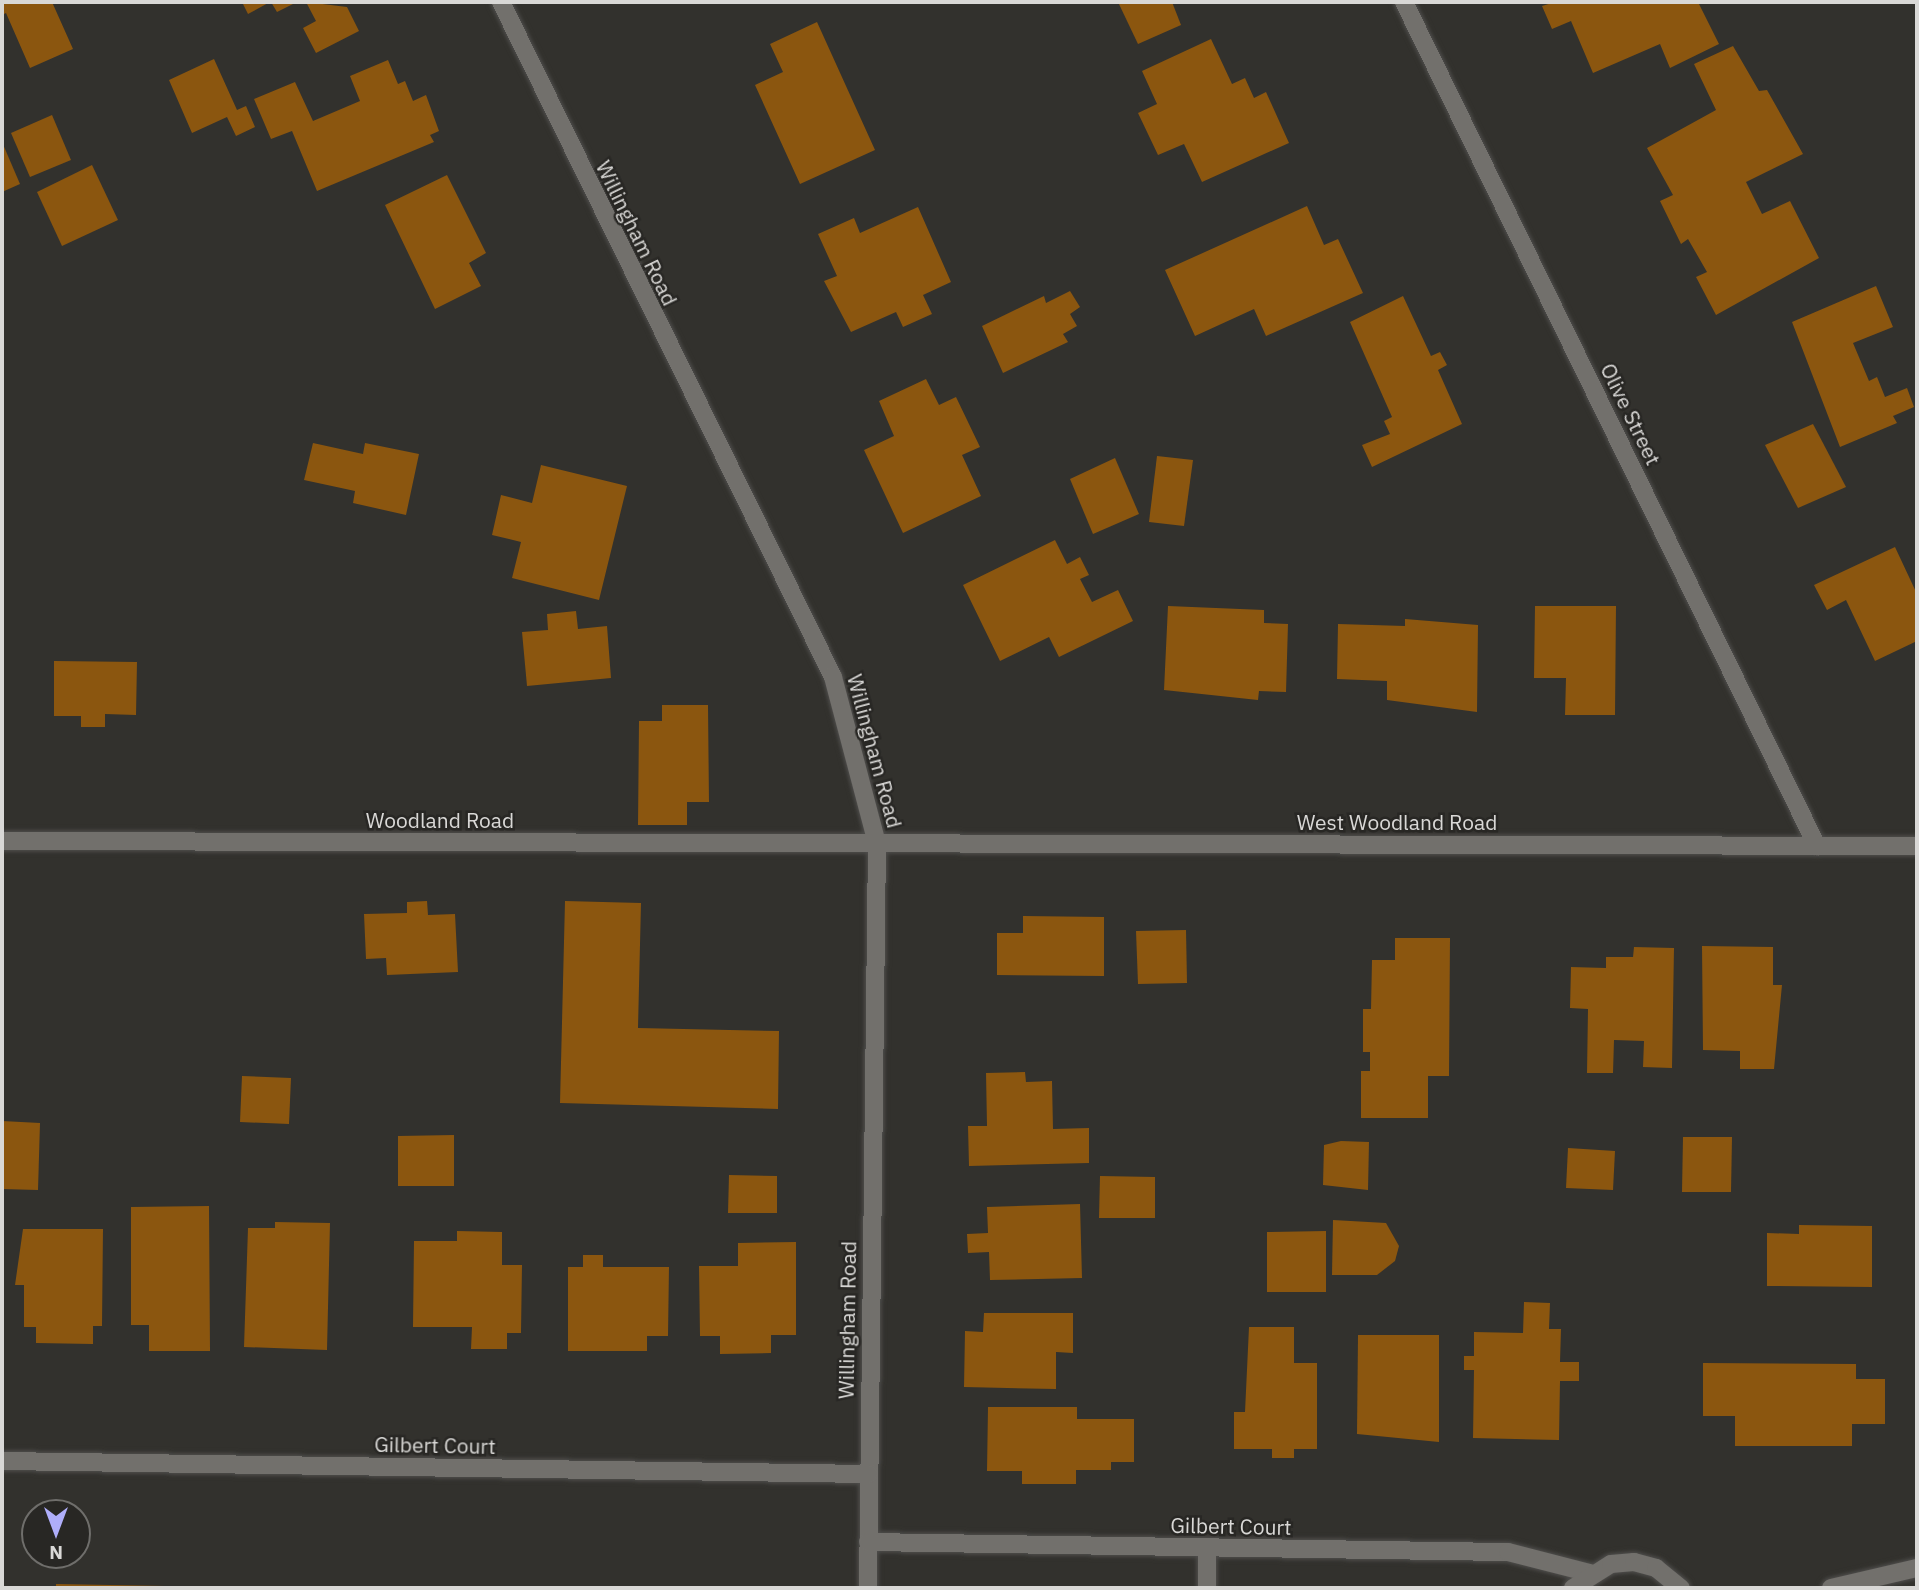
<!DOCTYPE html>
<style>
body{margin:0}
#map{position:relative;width:1919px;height:1590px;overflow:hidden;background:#32312d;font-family:"IBM Plex Sans",sans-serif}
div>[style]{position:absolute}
.building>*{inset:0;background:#8b560f}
.roads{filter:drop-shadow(0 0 2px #4f4e4c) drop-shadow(0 0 2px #4f4e4c)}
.lane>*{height:18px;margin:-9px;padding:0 9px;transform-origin:9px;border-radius:9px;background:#72706c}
.street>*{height:18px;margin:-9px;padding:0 9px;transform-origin:9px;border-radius:9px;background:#72706c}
span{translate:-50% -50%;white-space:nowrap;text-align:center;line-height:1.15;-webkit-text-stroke:5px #282724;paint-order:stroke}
.street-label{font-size:21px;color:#d9d8d6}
.frame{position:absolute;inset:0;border:4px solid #d9d8d6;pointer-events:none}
.north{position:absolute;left:21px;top:1499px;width:70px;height:70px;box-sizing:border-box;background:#282724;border:2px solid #6f6e6b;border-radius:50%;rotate:180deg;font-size:19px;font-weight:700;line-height:28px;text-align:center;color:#d9d8d6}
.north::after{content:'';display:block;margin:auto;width:24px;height:32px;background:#afaefa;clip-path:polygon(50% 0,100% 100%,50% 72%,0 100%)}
</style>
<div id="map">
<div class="building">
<i style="clip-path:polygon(2px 2px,52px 2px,73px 49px,30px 68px,6px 13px,2px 15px)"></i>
<i style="clip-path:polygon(242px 2px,270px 2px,248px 14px)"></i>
<i style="clip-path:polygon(271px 2px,297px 2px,277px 12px)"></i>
<i style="clip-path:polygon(306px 2px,347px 7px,359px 31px,316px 53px,303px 28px,316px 21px)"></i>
<i style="clip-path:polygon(1118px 2px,1172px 2px,1181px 25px,1138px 44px)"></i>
<i style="clip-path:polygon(1555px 2px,1698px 2px,1719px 44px,1670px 68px,1660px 44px,1593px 73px,1571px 21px,1552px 29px,1542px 6px)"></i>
<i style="clip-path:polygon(817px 22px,875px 150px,800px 184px,755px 85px,783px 72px,770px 44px)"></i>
<i style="clip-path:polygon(1211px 39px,1232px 84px,1245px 78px,1254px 98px,1266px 92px,1289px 143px,1202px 182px,1184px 144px,1158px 155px,1138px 113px,1157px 104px,1142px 71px)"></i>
<i style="clip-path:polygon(1733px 46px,1759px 91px,1767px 90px,1803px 154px,1746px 182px,1762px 214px,1790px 201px,1819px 258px,1716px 315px,1696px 277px,1707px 272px,1688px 239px,1681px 244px,1660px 201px,1673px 195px,1647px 148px,1716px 110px,1694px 64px)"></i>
<i style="clip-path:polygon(214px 59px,237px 110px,246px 106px,255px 127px,236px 136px,227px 117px,192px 133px,169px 80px)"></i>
<i style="clip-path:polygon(388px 60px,398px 84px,405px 81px,413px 101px,426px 95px,439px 131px,430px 135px,434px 142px,317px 191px,292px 131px,271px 139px,254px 99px,295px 82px,313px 121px,360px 101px,350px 76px)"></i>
<i style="clip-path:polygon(52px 115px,71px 160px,30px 177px,11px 133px)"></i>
<i style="clip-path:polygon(2px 142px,20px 184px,2px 192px)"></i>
<i style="clip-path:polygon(92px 165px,118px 220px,62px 246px,37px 192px)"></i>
<i style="clip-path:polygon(447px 175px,486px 253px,469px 263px,481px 286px,435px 309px,385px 205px)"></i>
<i style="clip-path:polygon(1307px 206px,1324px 245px,1338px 239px,1363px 293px,1266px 336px,1254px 309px,1195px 336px,1165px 270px)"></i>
<i style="clip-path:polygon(918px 207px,951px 282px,923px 295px,932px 314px,903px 327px,896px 312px,851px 332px,824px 281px,837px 276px,818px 234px,854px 218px,860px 233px)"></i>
<i style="clip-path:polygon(1876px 286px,1893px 327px,1853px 343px,1869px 381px,1877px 377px,1885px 397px,1907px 388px,1914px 407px,1893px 416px,1897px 423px,1840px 447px,1792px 322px)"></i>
<i style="clip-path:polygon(1070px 291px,1080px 307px,1070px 314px,1077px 326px,1063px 334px,1068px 342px,1003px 373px,982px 326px,1044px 296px,1046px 303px)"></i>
<i style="clip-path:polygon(1403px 296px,1431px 356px,1440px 352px,1447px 365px,1438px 370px,1462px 424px,1372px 467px,1362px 445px,1390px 434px,1384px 421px,1392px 417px,1350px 322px)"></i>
<i style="clip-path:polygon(926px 379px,939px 405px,956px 397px,980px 447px,962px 455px,981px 496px,903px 533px,864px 450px,894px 436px,879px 401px)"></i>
<i style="clip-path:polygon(1813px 424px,1846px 487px,1798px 508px,1765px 445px)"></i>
<i style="clip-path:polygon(313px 443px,363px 454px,365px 443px,419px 454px,406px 515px,353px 503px,355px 491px,304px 480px)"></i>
<i style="clip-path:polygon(1157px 456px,1193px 460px,1184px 526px,1149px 522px)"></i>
<i style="clip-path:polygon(1115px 458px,1139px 514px,1093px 534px,1070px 479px)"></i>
<i style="clip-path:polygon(541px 465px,627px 486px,599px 600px,512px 578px,521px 542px,492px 535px,501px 495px,532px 503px)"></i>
<i style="clip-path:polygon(1055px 540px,1067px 564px,1080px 557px,1089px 575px,1080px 579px,1092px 602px,1118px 590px,1133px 621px,1059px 657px,1049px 637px,1000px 661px,963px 585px)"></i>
<i style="clip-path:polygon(1895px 547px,1917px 594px,1917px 641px,1875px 661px,1846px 600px,1827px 610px,1814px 585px)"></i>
<i style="clip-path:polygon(1168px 606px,1264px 610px,1264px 623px,1288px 624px,1286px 692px,1259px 691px,1258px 700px,1164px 690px)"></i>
<i style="clip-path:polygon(1535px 606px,1616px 606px,1615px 715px,1565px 715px,1566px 678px,1534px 678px)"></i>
<i style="clip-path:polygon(576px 611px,578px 629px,607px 626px,611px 678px,527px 686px,522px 632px,548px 630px,547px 614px)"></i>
<i style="clip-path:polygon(1405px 619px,1478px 625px,1477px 712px,1387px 700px,1387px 681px,1337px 679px,1338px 624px,1405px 626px)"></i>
<i style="clip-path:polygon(54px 661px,137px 662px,136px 715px,105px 714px,105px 727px,81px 727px,81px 716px,54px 716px)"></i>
<i style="clip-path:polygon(662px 705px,708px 705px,709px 802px,687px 802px,687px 825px,638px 825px,639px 721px,662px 721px)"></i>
<i style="clip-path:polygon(427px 901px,428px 915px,455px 914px,458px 972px,387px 975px,386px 958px,366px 959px,364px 914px,407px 913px,407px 902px)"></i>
<i style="clip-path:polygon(565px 901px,641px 903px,638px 1028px,779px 1031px,778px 1109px,560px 1103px)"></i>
<i style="clip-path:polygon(1023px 916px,1104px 917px,1104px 976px,997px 975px,997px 933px,1023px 933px)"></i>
<i style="clip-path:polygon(1186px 930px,1187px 983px,1138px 984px,1136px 931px)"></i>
<i style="clip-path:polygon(1395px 938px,1450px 938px,1449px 1076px,1428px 1076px,1428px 1118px,1361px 1118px,1361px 1071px,1370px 1071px,1370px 1052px,1363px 1052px,1363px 1009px,1371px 1009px,1372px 960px,1395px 960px)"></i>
<i style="clip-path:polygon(1702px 946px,1773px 947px,1773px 985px,1782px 985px,1774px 1069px,1740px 1069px,1740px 1051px,1703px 1050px)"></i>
<i style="clip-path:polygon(1634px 947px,1674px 948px,1672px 1068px,1643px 1067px,1644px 1041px,1614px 1040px,1613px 1073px,1587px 1073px,1588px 1009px,1570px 1008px,1571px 967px,1606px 968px,1606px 957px,1633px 957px)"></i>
<i style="clip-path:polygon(1025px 1072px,1026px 1082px,1052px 1081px,1053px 1129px,1089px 1128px,1089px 1163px,969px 1166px,968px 1126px,987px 1126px,986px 1073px)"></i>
<i style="clip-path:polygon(242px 1076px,291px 1078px,289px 1124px,240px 1122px)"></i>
<i style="clip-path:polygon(2px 1121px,40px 1123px,38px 1190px,2px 1189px)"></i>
<i style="clip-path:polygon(454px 1135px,454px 1186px,398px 1186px,398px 1136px)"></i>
<i style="clip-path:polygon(1683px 1137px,1732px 1137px,1731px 1192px,1682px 1192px)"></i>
<i style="clip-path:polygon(1341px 1141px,1369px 1142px,1368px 1190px,1323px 1185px,1324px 1145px)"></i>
<i style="clip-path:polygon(1568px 1148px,1615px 1151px,1613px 1190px,1566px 1188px)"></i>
<i style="clip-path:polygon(729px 1175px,777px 1176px,777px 1213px,728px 1213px)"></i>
<i style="clip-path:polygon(1100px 1176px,1155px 1177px,1155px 1218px,1099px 1218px)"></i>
<i style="clip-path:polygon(1080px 1204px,1082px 1278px,990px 1280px,989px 1252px,968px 1253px,967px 1234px,988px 1233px,987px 1207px)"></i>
<i style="clip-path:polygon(209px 1206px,210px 1351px,149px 1351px,149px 1325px,131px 1325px,131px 1207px)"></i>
<i style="clip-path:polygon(1333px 1220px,1386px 1223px,1399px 1246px,1395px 1261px,1377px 1275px,1332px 1275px)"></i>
<i style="clip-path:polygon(275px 1222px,330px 1223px,327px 1350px,244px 1347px,248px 1228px,275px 1228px)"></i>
<i style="clip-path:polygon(1799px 1225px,1872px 1226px,1872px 1287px,1767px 1286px,1767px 1233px,1799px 1234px)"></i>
<i style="clip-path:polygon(23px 1229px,103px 1229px,102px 1326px,93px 1326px,93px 1344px,36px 1343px,36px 1327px,24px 1327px,24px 1285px,15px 1285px)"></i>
<i style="clip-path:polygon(457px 1231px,502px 1232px,502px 1265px,522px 1265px,521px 1333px,507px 1333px,507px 1349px,471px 1349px,472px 1327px,413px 1327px,414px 1241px,457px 1241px)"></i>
<i style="clip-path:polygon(1326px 1231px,1326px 1292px,1267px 1292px,1267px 1232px)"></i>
<i style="clip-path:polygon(796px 1242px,796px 1335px,771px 1335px,771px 1353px,720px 1354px,720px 1336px,700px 1336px,699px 1266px,738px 1266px,738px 1243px)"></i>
<i style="clip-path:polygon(583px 1255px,603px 1255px,603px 1267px,669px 1267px,668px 1336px,647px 1336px,647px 1351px,568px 1351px,568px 1267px,583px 1267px)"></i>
<i style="clip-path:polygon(1524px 1302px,1550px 1303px,1549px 1329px,1561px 1329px,1560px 1362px,1579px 1362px,1579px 1381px,1560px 1381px,1559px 1440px,1473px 1438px,1474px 1370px,1464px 1370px,1464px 1356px,1474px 1356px,1474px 1332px,1523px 1333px)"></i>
<i style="clip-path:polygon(984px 1313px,1073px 1313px,1073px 1353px,1056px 1352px,1056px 1389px,964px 1387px,965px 1331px,983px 1332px)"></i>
<i style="clip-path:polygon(1249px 1327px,1294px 1327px,1294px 1363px,1317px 1363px,1317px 1449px,1294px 1449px,1294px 1458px,1272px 1458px,1272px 1449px,1234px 1449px,1234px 1412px,1245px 1412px)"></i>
<i style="clip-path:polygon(1358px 1335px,1439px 1335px,1439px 1442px,1357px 1434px)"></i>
<i style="clip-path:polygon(1703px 1363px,1856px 1364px,1856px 1379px,1885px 1379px,1885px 1424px,1852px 1424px,1852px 1446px,1735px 1446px,1735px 1416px,1703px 1416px)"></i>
<i style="clip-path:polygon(988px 1407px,1077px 1407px,1077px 1419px,1134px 1419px,1134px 1462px,1111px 1462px,1111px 1470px,1076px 1470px,1076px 1484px,1022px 1484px,1022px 1471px,987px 1471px)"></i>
<i style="clip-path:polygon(56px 1584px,165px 1586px,165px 1588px,56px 1588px)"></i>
</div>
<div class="roads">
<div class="lane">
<i style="left:1404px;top:2px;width:940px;rotate:63.93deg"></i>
</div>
<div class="street">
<i style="left:501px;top:2px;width:752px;rotate:63.81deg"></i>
<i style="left:833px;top:677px;width:172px;rotate:75.2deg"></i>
<i style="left:877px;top:843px;width:745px;rotate:90.69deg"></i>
<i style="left:2px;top:841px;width:1915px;rotate:0.15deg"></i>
<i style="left:2px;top:1461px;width:867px;rotate:0.86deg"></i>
<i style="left:868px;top:1542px;width:640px;rotate:0.9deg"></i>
<i style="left:1508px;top:1552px;width:85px;rotate:14.4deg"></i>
<i style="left:1207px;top:1548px;width:40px;rotate:90deg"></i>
<i style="left:1573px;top:1588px;width:45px;rotate:-32.3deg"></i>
<i style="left:1611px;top:1564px;width:23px;rotate:-5deg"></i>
<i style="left:1634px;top:1562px;width:23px;rotate:15deg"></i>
<i style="left:1656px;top:1568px;width:32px;rotate:39deg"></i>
<i style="left:1831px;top:1588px;width:88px;rotate:-13.1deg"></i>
</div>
</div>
<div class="street-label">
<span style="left:637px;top:233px;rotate:64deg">Willingham Road</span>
<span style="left:1631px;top:414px;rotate:64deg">Olive Street</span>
<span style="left:875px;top:751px;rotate:75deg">Willingham Road</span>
<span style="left:440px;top:820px">Woodland Road</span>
<span style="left:1397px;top:822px">West Woodland Road</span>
<span style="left:847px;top:1320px;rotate:-89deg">Willingham Road</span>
<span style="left:435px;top:1445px;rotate:1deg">Gilbert Court</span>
<span style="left:1231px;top:1526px;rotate:1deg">Gilbert Court</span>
</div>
<div class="frame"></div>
<div class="north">N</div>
</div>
